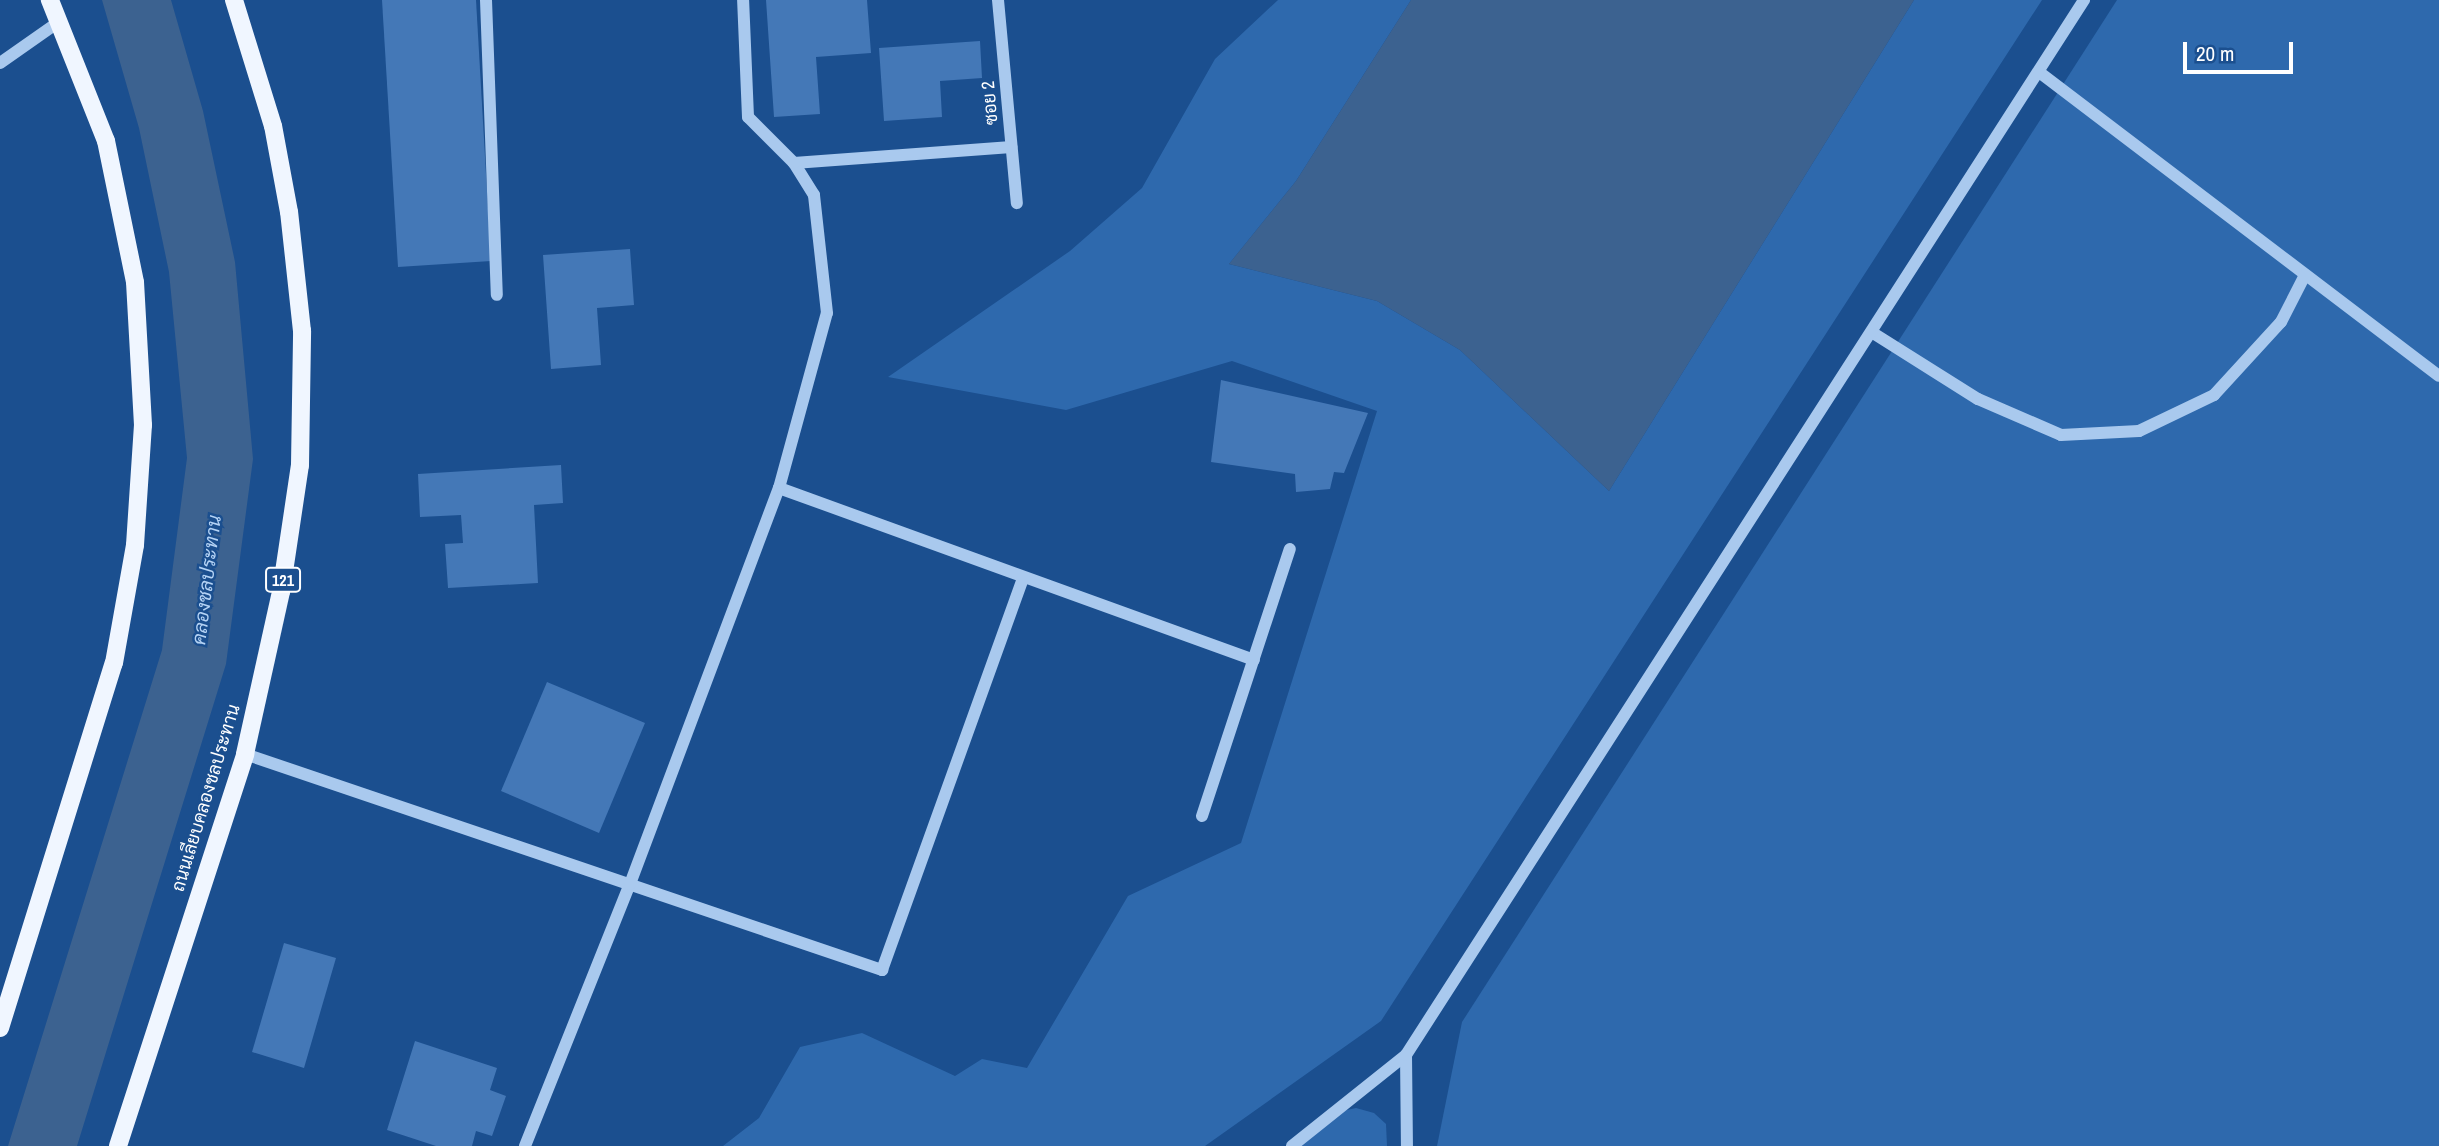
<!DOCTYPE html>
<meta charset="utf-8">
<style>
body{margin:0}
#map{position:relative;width:2439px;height:1146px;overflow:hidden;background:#1b4f8f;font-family:"Archivo Narrow",Sarabun,sans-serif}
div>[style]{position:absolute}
.green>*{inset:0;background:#2e69ad}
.water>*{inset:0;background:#3c6290}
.building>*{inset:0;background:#4478b7}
.minor>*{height:12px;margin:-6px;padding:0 6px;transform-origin:6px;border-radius:6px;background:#a9c9ee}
.major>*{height:18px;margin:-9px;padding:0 9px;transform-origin:9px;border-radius:9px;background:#f0f6ff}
span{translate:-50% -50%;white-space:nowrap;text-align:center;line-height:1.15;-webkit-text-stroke:5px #1b4f8f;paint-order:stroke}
.shield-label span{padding:2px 5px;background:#1b4f8f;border:2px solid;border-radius:5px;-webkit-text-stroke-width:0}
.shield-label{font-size:16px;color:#fff;font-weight:700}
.street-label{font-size:18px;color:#fff}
.water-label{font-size:19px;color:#b5d3f5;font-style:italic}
.scale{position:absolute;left:2183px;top:42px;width:110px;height:32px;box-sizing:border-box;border:4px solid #fff;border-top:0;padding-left:9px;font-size:21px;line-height:24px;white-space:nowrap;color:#fff;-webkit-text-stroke:5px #1b4f8f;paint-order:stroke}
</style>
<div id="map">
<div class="green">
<i style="clip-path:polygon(1278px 0,1411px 0,1296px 181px,1229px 264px,1377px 301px,1460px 350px,1609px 491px,1914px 0,2042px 0,1381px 1021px,1205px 1146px,723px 1146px,759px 1118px,800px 1047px,862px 1033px,955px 1076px,982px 1059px,1027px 1068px,1128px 896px,1241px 843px,1377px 411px,1232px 361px,1066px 410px,888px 377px,1070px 251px,1142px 188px,1215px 59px)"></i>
<i style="clip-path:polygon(2117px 0,2439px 0,2439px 1146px,1437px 1146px,1462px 1022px)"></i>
<i style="clip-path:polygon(1356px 1108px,1374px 1113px,1386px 1124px,1387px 1146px,1295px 1146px,1333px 1113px)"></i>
</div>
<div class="water">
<i style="clip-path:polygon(102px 0,171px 0,203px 111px,235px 262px,253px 459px,226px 664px,77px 1146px,8px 1146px,162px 650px,187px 458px,169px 272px,139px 128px)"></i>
<i style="clip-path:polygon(1411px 0,1914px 0,1609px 491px,1460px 350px,1377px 301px,1229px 264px,1296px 181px)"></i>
</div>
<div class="building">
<i style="clip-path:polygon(382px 0,476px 0,491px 261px,398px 267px)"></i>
<i style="clip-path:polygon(766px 0,867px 0,871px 53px,816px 57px,820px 114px,774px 117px)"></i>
<i style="clip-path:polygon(980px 41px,982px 78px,940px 81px,942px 117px,884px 121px,879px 48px)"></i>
<i style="clip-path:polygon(630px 249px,634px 305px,597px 308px,601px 365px,551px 369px,543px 255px)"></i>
<i style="clip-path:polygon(1221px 380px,1368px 413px,1344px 473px,1334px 472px,1330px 489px,1296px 492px,1295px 474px,1211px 462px)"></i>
<i style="clip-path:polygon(561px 465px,563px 503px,534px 505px,538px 583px,448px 588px,445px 544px,463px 543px,461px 515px,420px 517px,418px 474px)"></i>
<i style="clip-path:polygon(547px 682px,645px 723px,599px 833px,501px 791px)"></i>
<i style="clip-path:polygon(284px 943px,336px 958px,304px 1068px,252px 1052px)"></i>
<i style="clip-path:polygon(415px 1041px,497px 1068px,490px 1090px,506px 1096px,492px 1136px,476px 1131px,472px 1146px,436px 1146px,387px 1130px)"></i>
</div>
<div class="minor">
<i style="left:486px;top:0;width:295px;rotate:87.9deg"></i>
<i style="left:998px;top:0;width:204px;rotate:84.7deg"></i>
<i style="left:0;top:63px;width:73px;rotate:-35deg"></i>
<i style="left:2039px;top:72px;width:502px;rotate:37.23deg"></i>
<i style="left:794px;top:163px;width:218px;rotate:-4.2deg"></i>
<i style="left:1873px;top:333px;width:124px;rotate:32.2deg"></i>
<i style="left:1978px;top:399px;width:90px;rotate:23.4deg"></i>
<i style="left:2061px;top:435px;width:78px;rotate:-2.9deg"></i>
<i style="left:2139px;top:431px;width:83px;rotate:-25.6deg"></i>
<i style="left:2214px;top:395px;width:99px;rotate:-47.5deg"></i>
<i style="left:2281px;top:322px;width:53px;rotate:-62.9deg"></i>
<i style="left:779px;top:488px;width:505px;rotate:19.91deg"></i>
<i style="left:245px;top:754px;width:673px;rotate:18.73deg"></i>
<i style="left:882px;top:970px;width:417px;rotate:-70.2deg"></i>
<i style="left:1202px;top:816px;width:281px;rotate:-71.8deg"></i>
<i style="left:1406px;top:1055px;width:91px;rotate:89.4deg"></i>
<i style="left:525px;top:1146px;width:282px;rotate:-68.2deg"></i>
<i style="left:630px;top:884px;width:423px;rotate:-69.4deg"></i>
<i style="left:779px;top:488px;width:181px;rotate:-74.7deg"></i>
<i style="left:827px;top:313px;width:119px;rotate:-96.3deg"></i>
<i style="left:814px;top:195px;width:38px;rotate:-122deg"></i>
<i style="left:794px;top:163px;width:65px;rotate:-135deg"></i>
<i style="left:748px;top:117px;width:117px;rotate:-92.4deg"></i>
<i style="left:1292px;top:1146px;width:146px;rotate:-38.6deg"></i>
<i style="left:1406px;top:1055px;width:1254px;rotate:-57.27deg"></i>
</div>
<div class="major">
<i style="left:0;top:1028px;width:382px;rotate:-72.7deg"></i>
<i style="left:114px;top:663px;width:120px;rotate:-79.9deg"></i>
<i style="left:135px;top:545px;width:120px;rotate:-86.2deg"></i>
<i style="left:143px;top:425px;width:143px;rotate:-93.2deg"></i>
<i style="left:135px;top:282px;width:144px;rotate:-101.6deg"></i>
<i style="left:106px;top:141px;width:152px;rotate:-111.7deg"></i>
<i style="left:118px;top:1146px;width:412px;rotate:-72deg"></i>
<i style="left:245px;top:754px;width:166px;rotate:-77.5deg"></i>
<i style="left:281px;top:592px;width:128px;rotate:-81.5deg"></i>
<i style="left:300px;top:465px;width:134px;rotate:-89.1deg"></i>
<i style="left:302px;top:331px;width:120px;rotate:-96.2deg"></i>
<i style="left:289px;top:212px;width:87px;rotate:-100.5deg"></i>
<i style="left:273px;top:126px;width:132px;rotate:-107.2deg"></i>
</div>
<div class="shield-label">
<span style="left:283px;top:580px">121</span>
</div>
<div class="street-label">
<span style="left:990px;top:103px;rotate:-95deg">ซอย 2</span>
<span style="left:206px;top:798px;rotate:-73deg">ถนนเลียบคลองชลประทาน</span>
</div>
<div class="water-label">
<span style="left:207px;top:580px;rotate:-83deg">คลองชลประทาน</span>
</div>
<div class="scale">20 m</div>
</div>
